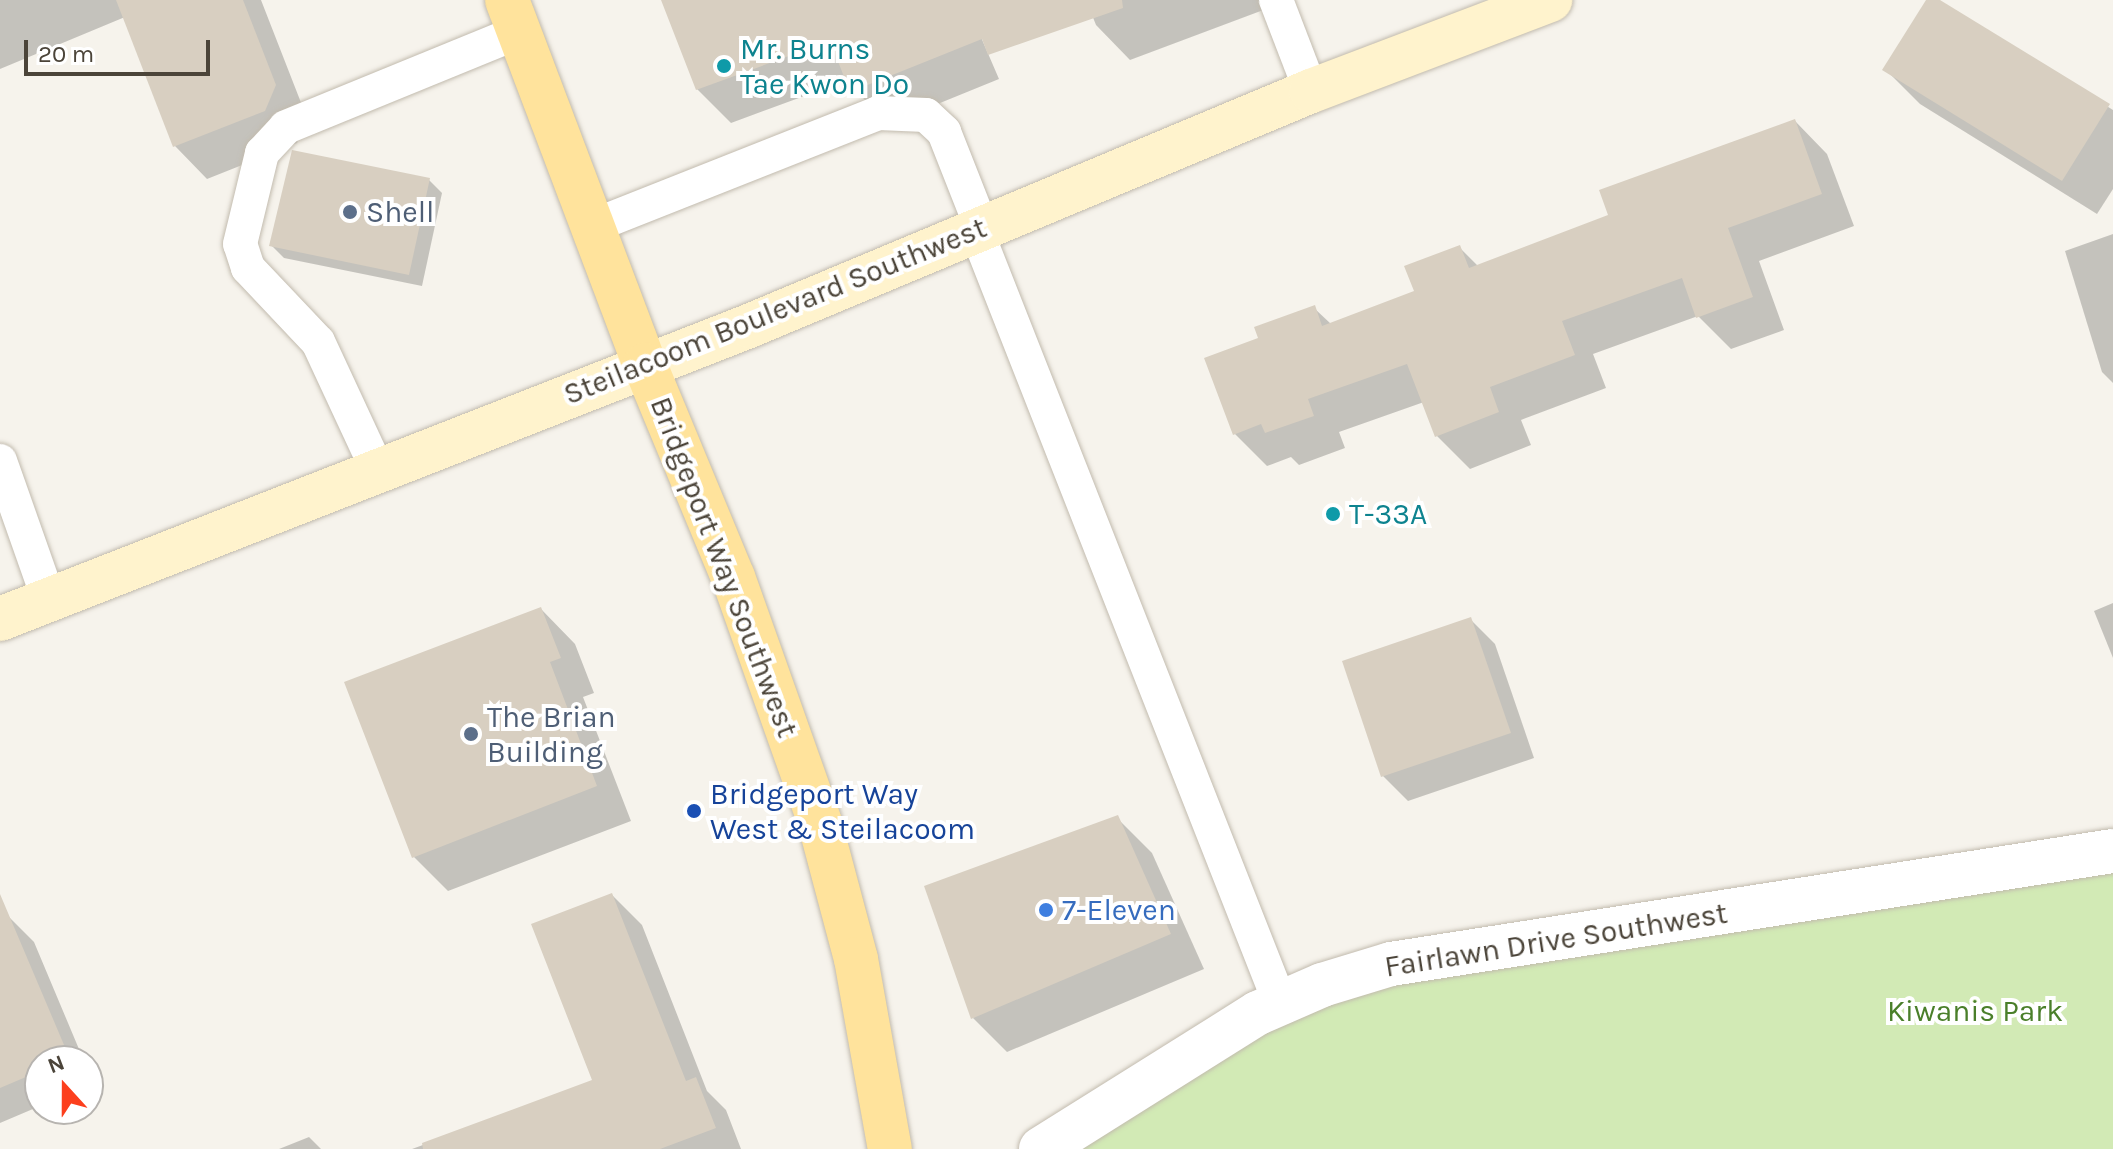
<!DOCTYPE html>
<style>
body{margin:0}
#map{position:relative;width:2113px;height:1149px;overflow:hidden;background:#f6f3ec;font-family:Karla,sans-serif}
div>[style]{position:absolute}
.green>*{inset:0;background:#d2eab5}
.shadow>*{inset:0;background:#0003}
.building>*{inset:0;background:#d8cfc1}
.roads{filter:drop-shadow(0 0 2px #c2bbae) drop-shadow(0 0 2px #c2bbae)}
.lane>*{height:34px;margin:-17px;padding:0 17px;transform-origin:17px;border-radius:17px;background:#fff}
.street>*{height:44px;margin:-22px;padding:0 22px;transform-origin:22px;border-radius:22px;background:#fff}
.secondary>*{height:44px;margin:-22px;padding:0 22px;transform-origin:22px;border-radius:22px;background:#fff3cd}
.primary>*{height:44px;margin:-22px;padding:0 22px;transform-origin:22px;border-radius:22px;background:#ffe39c}
.dots>*{width:22px;height:22px;translate:-50% -50%;box-sizing:border-box;border:4px solid #fff;border-radius:50%}
span{translate:-50% -50%;white-space:nowrap;text-align:center;line-height:1.15;-webkit-text-stroke:8px #fff;paint-order:stroke}
.culture-label{font-size:30px;color:#0d838f}
.left{translate:0 -50%;text-align:left}
.service-label{font-size:30px;color:#4e5e75}
.street-label{font-size:30px;color:#4b4439}
.transit-label{font-size:30px;color:#164399}
.shop-label{font-size:30px;color:#366cbe}
.park-label{font-size:30px;color:#4a7f2a}
.north{position:absolute;left:24px;top:1045px;width:80px;height:80px;box-sizing:border-box;background:#fff;border:2px solid #b7b4b0;border-radius:50%;rotate:339deg;font-size:22px;font-weight:700;line-height:32px;text-align:center;color:#4b4439}
.north::after{content:'';display:block;margin:auto;width:28px;height:36px;background:#fc3f1d;clip-path:polygon(50% 0,100% 100%,50% 72%,0 100%)}
.scale{position:absolute;left:24px;top:40px;width:186px;height:36px;box-sizing:border-box;border:4px solid #4b4439;border-top:0;padding-left:10px;font-size:24px;line-height:28px;white-space:nowrap;color:#4b4439;-webkit-text-stroke:6px #fff;paint-order:stroke}
</style>
<div id="map">
<div class="green">
<i style="clip-path:polygon(2113px 851px,2113px 1149px,1068px 1149px,1322px 985px)"></i>
</div>
<div class="shadow">
<i style="clip-path:polygon(0 0,261px 0,307px 118px,297px 143px,207px 179px,175px 146px,125px 17px,0 69px)"></i>
<i style="clip-path:polygon(664px 0,965px 0,999px 79px,886px 125px,848px 80px,731px 123px,697px 89px)"></i>
<i style="clip-path:polygon(1086px 0,1290px 0,1130px 60px,1096px 25px)"></i>
<i style="clip-path:polygon(1928px 0,1937px 0,2113px 110px,2113px 189px,2097px 214px,1920px 104px,1885px 69px)"></i>
<i style="clip-path:polygon(1795px 121px,1827px 154px,1854px 226px,1759px 261px,1784px 330px,1731px 349px,1698px 316px,1593px 354px,1606px 388px,1521px 420px,1531px 445px,1470px 469px,1437px 436px,1424px 402px,1339px 432px,1345px 448px,1299px 465px,1291px 457px,1267px 466px,1234px 433px,1261px 339px,1314px 308px,1331px 324px,1416px 292px,1459px 247px,1479px 267px,1611px 216px)"></i>
<i style="clip-path:polygon(429px 180px,442px 193px,422px 286px,284px 258px,272px 246px)"></i>
<i style="clip-path:polygon(2113px 234px,2113px 383px,2102px 372px,2065px 251px)"></i>
<i style="clip-path:polygon(2113px 603px,2113px 658px,2094px 611px)"></i>
<i style="clip-path:polygon(541px 609px,575px 644px,594px 693px,583px 697px,631px 821px,448px 891px,413px 856px)"></i>
<i style="clip-path:polygon(1470px 619px,1495px 644px,1534px 758px,1408px 801px,1383px 776px)"></i>
<i style="clip-path:polygon(1117px 818px,1152px 853px,1204px 969px,1007px 1052px,973px 1018px)"></i>
<i style="clip-path:polygon(612px 895px,642px 925px,707px 1091px,726px 1110px,741px 1149px,412px 1149px,595px 1082px)"></i>
<i style="clip-path:polygon(9px 917px,34px 942px,84px 1061px,40px 1061px,40px 1106px,0 1123px,0 921px)"></i>
<i style="clip-path:polygon(88px 1071px,93px 1084px,88px 1086px)"></i>
<i style="clip-path:polygon(309px 1137px,321px 1149px,279px 1149px)"></i>
</div>
<div class="building">
<i style="clip-path:polygon(116px 0,243px 0,276px 85px,265px 111px,173px 147px)"></i>
<i style="clip-path:polygon(661px 0,1122px 0,1123px 8px,988px 55px,982px 39px,850px 92px,830px 41px,696px 90px)"></i>
<i style="clip-path:polygon(1926px 0,1940px 0,2110px 104px,2062px 181px,1882px 70px)"></i>
<i style="clip-path:polygon(1795px 119px,1822px 194px,1728px 228px,1753px 297px,1696px 318px,1682px 278px,1562px 321px,1575px 355px,1490px 387px,1499px 412px,1435px 437px,1407px 364px,1308px 399px,1314px 416px,1265px 433px,1261px 424px,1233px 435px,1204px 358px,1258px 338px,1254px 327px,1315px 305px,1322px 326px,1414px 291px,1404px 266px,1460px 245px,1469px 268px,1608px 215px,1599px 190px)"></i>
<i style="clip-path:polygon(292px 150px,430px 178px,409px 275px,269px 246px)"></i>
<i style="clip-path:polygon(541px 607px,561px 658px,550px 662px,597px 786px,412px 858px,344px 682px)"></i>
<i style="clip-path:polygon(1471px 617px,1511px 733px,1381px 777px,1342px 661px)"></i>
<i style="clip-path:polygon(1118px 815px,1171px 934px,971px 1019px,924px 886px)"></i>
<i style="clip-path:polygon(612px 893px,686px 1081px,696px 1077px,716px 1128px,660px 1149px,423px 1149px,422px 1143px,592px 1080px,531px 924px)"></i>
<i style="clip-path:polygon(0 894px,70px 1059px,40px 1061px,40px 1071px,0 1088px)"></i>
</div>
<div class="roads">
<div class="lane">
<i style="left:1276px;top:0;width:97px;rotate:69deg"></i>
<i style="left:593px;top:226px;width:307px;rotate:-21.6deg"></i>
<i style="left:878px;top:113px;width:48px;rotate:2.4deg"></i>
<i style="left:926px;top:115px;width:25px;rotate:43deg"></i>
<i style="left:944px;top:132px;width:101px;rotate:68.5deg"></i>
<i style="left:976px;top:230px;width:831px;rotate:68.53deg"></i>
<i style="left:0;top:461px;width:147px;rotate:70.6deg"></i>
<i style="left:378px;top:471px;width:142px;rotate:-114.9deg"></i>
<i style="left:318px;top:342px;width:102px;rotate:-133.4deg"></i>
<i style="left:248px;top:268px;width:25px;rotate:-108deg"></i>
<i style="left:240px;top:244px;width:94px;rotate:-76.4deg"></i>
<i style="left:262px;top:153px;width:35px;rotate:-47deg"></i>
<i style="left:286px;top:127px;width:252px;rotate:-22.2deg"></i>
</div>
<div class="street">
<i style="left:1041px;top:1149px;width:256px;rotate:-32.1deg"></i>
<i style="left:1258px;top:1013px;width:70px;rotate:-23.6deg"></i>
<i style="left:1322px;top:985px;width:72px;rotate:-16.9deg"></i>
<i style="left:1391px;top:964px;width:731px;rotate:-8.9deg"></i>
</div>
<div class="secondary">
<i style="left:0;top:619px;width:804px;rotate:-21.36deg"></i>
<i style="left:749px;top:326px;width:609px;rotate:-22.69deg"></i>
<i style="left:1311px;top:91px;width:256px;rotate:-20.8deg"></i>
</div>
<div class="primary">
<i style="left:507px;top:0;width:390px;rotate:69.3deg"></i>
<i style="left:645px;top:365px;width:230px;rotate:67.5deg"></i>
<i style="left:733px;top:577px;width:258px;rotate:70.5deg"></i>
<i style="left:819px;top:820px;width:144px;rotate:75.1deg"></i>
<i style="left:856px;top:959px;width:193px;rotate:79.9deg"></i>
</div>
</div>
<div class="dots">
<i style="left:724px;top:66px;background:#0f9aa8"></i>
<i style="left:350px;top:212px;background:#5c6f8a"></i>
<i style="left:1333px;top:514px;background:#0f9aa8"></i>
<i style="left:471px;top:734px;background:#5c6f8a"></i>
<i style="left:694px;top:811px;background:#1a4fb4"></i>
<i style="left:1046px;top:910px;background:#3f7fe0"></i>
</div>
<div class="culture-label">
<span class="left" style="left:740px;top:66px">Mr. Burns<br>Tae Kwon Do</span>
<span class="left" style="left:1349px;top:514px">T-33A</span>
</div>
<div class="service-label">
<span class="left" style="left:366px;top:212px">Shell</span>
<span class="left" style="left:487px;top:734px">The Brian<br>Building</span>
</div>
<div class="street-label">
<span style="left:775px;top:311px;rotate:-22deg">Steilacoom Boulevard Southwest</span>
<span style="left:724px;top:567px;rotate:69deg">Bridgeport Way Southwest</span>
<span style="left:1556px;top:940px;rotate:-9deg">Fairlawn Drive Southwest</span>
</div>
<div class="transit-label">
<span class="left" style="left:710px;top:811px">Bridgeport Way<br>West &amp; Steilacoom</span>
</div>
<div class="shop-label">
<span class="left" style="left:1062px;top:910px">7-Eleven</span>
</div>
<div class="park-label">
<span style="left:1975px;top:1011px">Kiwanis Park</span>
</div>
<div class="north">N</div>
<div class="scale">20 m</div>
</div>
